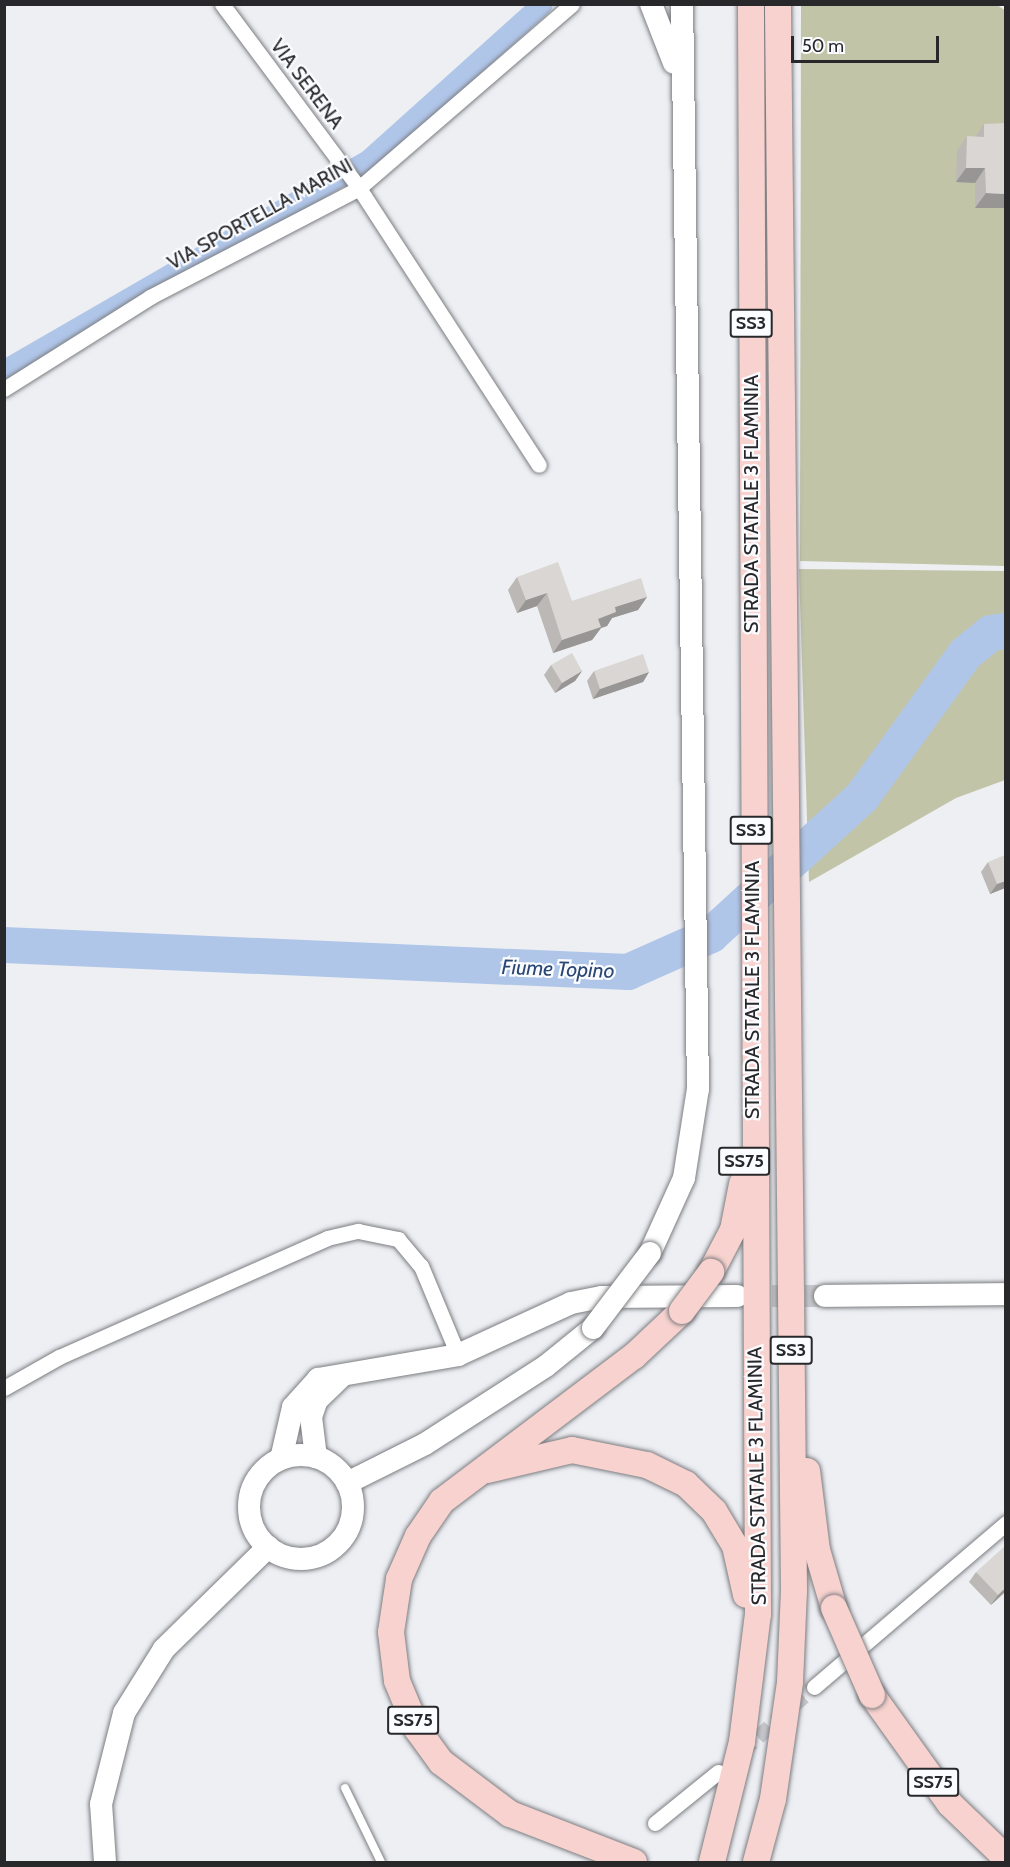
<!DOCTYPE html>
<style>
body{margin:0}
#map{position:relative;width:1010px;height:1867px;overflow:hidden;background:#edeff3;font-family:Cabin,sans-serif}
div>[style]{position:absolute}
.green>*{inset:0;background:#c1c4a7}
.canal>*{height:21px;margin:-10.5px;padding:0 10.5px;transform-origin:10.5px;border-radius:10.5px;background:#b0c6e9}
.river>*{height:36px;margin:-18px;padding:0 18px;transform-origin:18px;border-radius:18px;background:#b0c6e9}
.minor-tunnel>*{height:15px;margin-top:-7.5px;transform-origin:0;background:repeating-linear-gradient(90deg,#c6c7cb 0 15px,transparent 0 23px)}
.secondary-tunnel>*{height:22px;margin-top:-11px;transform-origin:0;background:repeating-linear-gradient(90deg,#c6c7cb 0 22px,transparent 0 33px)}
.roads{filter:drop-shadow(0 0 2px #7c7d81) drop-shadow(0 0 2px #7c7d81)}
.service>*{height:8px;margin:-4px;padding:0 4px;transform-origin:4px;border-radius:4px;background:#fff}
.minor>*{height:15px;margin:-7.5px;padding:0 7.5px;transform-origin:7.5px;border-radius:7.5px;background:#fff}
.secondary>*{height:22px;margin:-11px;padding:0 11px;transform-origin:11px;border-radius:11px;background:#fff}
.secondary>.ring{margin:-11px;padding:0;box-sizing:content-box;background:none;border:22px solid #fff;border-radius:50%}
.trunk>*{height:26px;margin:-13px;padding:0 13px;transform-origin:13px;border-radius:13px;background:#f8d2ce}
.bridges{filter:drop-shadow(0 0 2px #7c7d81) drop-shadow(0 0 2px #7c7d81)}
.secondary-bridge>*{height:22px;margin:-11px;padding:0 11px;transform-origin:11px;border-radius:11px;background:#fff}
.trunk-bridge>*{height:26px;margin:-13px;padding:0 13px;transform-origin:13px;border-radius:13px;background:#f8d2ce}
.wall>*{inset:0;background:#bbb8b5}
.shaded-wall>*{inset:0;background:#989694}
.building>*{inset:0;background:#d9d6d3}
span{translate:-50% -50%;white-space:nowrap;text-align:center;line-height:1.15;-webkit-text-stroke:4.5px #fbfcff;paint-order:stroke}
.shield-label span{padding:2px 4px;background:#fbfcff;border:2px solid;border-radius:4px;-webkit-text-stroke-width:0}
.shield-label{font-size:18px;color:#28282a;font-weight:700}
.street-label{font-size:20px;color:#28282a}
.water-label{font-size:21px;color:#294674;font-style:italic}
.frame{position:absolute;inset:0;border:6px solid #28282a;pointer-events:none}
.scale{position:absolute;left:791px;top:36px;width:148px;height:27px;box-sizing:border-box;border:3px solid #28282a;border-top:0;padding-left:8px;font-size:18px;line-height:21px;white-space:nowrap;color:#28282a;-webkit-text-stroke:4px #fbfcff;paint-order:stroke}
</style>
<div id="map">
<div class="green">
<i style="clip-path:polygon(801px 5px,997px 5px,1006px 11px,1005px 566px,800px 561px)"></i>
<i style="clip-path:polygon(799px 569px,1006px 571px,1005px 780px,956px 798px,809px 882px)"></i>
</div>
<div class="canal">
<i style="left:4px;top:370px;width:422px;rotate:-30deg"></i>
<i style="left:369px;top:159px;width:232px;rotate:-41.9deg"></i>
</div>
<div class="river">
<i style="left:4px;top:945px;width:625px;rotate:2.48deg"></i>
<i style="left:628px;top:972px;width:91px;rotate:-24deg"></i>
<i style="left:711px;top:935px;width:205px;rotate:-42.4deg"></i>
<i style="left:862px;top:797px;width:176px;rotate:-54.2deg"></i>
<i style="left:965px;top:654px;width:33px;rotate:-39deg"></i>
<i style="left:991px;top:633px;width:15px;rotate:-8deg"></i>
</div>
<div class="minor-tunnel">
<i style="left:741px;top:1752px;width:98px;rotate:-41.7deg"></i>
</div>
<div class="secondary-tunnel">
<i style="left:739px;top:1296px;width:86px"></i>
</div>
<div class="roads">
<div class="service">
<i style="left:345px;top:1788px;width:82px;rotate:64.1deg"></i>
</div>
<div class="minor">
<i style="left:222px;top:4px;width:229px;rotate:53.3deg"></i>
<i style="left:359px;top:188px;width:330px;rotate:57deg"></i>
<i style="left:4px;top:389px;width:173px;rotate:-32.2deg"></i>
<i style="left:150px;top:297px;width:236px;rotate:-27.5deg"></i>
<i style="left:359px;top:188px;width:281px;rotate:-40.8deg"></i>
<i style="left:4px;top:1388px;width:63px;rotate:-29.4deg"></i>
<i style="left:59px;top:1357px;width:293px;rotate:-23.9deg"></i>
<i style="left:327px;top:1238px;width:32px;rotate:-13deg"></i>
<i style="left:358px;top:1231px;width:41px;rotate:11.3deg"></i>
<i style="left:398px;top:1239px;width:35px;rotate:50deg"></i>
<i style="left:421px;top:1266px;width:96px;rotate:67.4deg"></i>
<i style="left:814px;top:1687px;width:253px;rotate:-40.5deg"></i>
<i style="left:655px;top:1823px;width:81px;rotate:-39deg"></i>
</div>
<div class="secondary">
<i style="left:651px;top:4px;width:63px;rotate:68.7deg"></i>
<i style="left:650px;top:1253px;width:82px;rotate:-65.6deg"></i>
<i style="left:684px;top:1178px;width:90px;rotate:-81.1deg"></i>
<i style="left:698px;top:1089px;width:1085px;rotate:-90.84deg"></i>
<i style="left:825px;top:1296px;width:181px;rotate:-0.6deg"></i>
<i class="ring" style="left:249px;top:1455px;width:82px;height:82px"></i>
<i style="left:316px;top:1457px;width:40px;rotate:-97.1deg"></i>
<i style="left:311px;top:1417px;width:18px;rotate:-71deg"></i>
<i style="left:317px;top:1400px;width:33px;rotate:-44deg"></i>
<i style="left:281px;top:1459px;width:53px;rotate:-77deg"></i>
<i style="left:293px;top:1407px;width:38px;rotate:-48deg"></i>
<i style="left:318px;top:1379px;width:142px;rotate:-9.7deg"></i>
<i style="left:458px;top:1355px;width:124px;rotate:-24.7deg"></i>
<i style="left:571px;top:1303px;width:32px;rotate:-11deg"></i>
<i style="left:602px;top:1297px;width:135px;rotate:-0.4deg"></i>
<i style="left:347px;top:1483px;width:87px;rotate:-26.6deg"></i>
<i style="left:425px;top:1444px;width:144px;rotate:-32.8deg"></i>
<i style="left:546px;top:1366px;width:60px;rotate:-39deg"></i>
<i style="left:105px;top:1862px;width:58px;rotate:-93.9deg"></i>
<i style="left:101px;top:1804px;width:94px;rotate:-75.8deg"></i>
<i style="left:124px;top:1713px;width:75px;rotate:-58deg"></i>
<i style="left:164px;top:1649px;width:146px;rotate:-44.4deg"></i>
</div>
<div class="trunk">
<i style="left:711px;top:1272px;width:47px;rotate:-62.4deg"></i>
<i style="left:733px;top:1230px;width:47px;rotate:-78.9deg"></i>
<i style="left:487px;top:1470px;width:87px;rotate:-13.2deg"></i>
<i style="left:572px;top:1450px;width:76px;rotate:11.3deg"></i>
<i style="left:647px;top:1465px;width:43px;rotate:26deg"></i>
<i style="left:686px;top:1484px;width:39px;rotate:44deg"></i>
<i style="left:714px;top:1511px;width:41px;rotate:59deg"></i>
<i style="left:735px;top:1546px;width:50px;rotate:77.3deg"></i>
<i style="left:807px;top:1471px;width:80px;rotate:82.8deg"></i>
<i style="left:817px;top:1550px;width:60px;rotate:73.7deg"></i>
<i style="left:872px;top:1695px;width:134px;rotate:54.4deg"></i>
<i style="left:950px;top:1804px;width:78px;rotate:44deg"></i>
<i style="left:634px;top:1862px;width:133px;rotate:-158.8deg"></i>
<i style="left:510px;top:1814px;width:86px;rotate:-143deg"></i>
<i style="left:441px;top:1762px;width:41px;rotate:-126deg"></i>
<i style="left:417px;top:1729px;width:52px;rotate:-112.6deg"></i>
<i style="left:397px;top:1681px;width:49px;rotate:-97deg"></i>
<i style="left:391px;top:1632px;width:54px;rotate:-81.4deg"></i>
<i style="left:399px;top:1579px;width:47px;rotate:-66.2deg"></i>
<i style="left:418px;top:1536px;width:42px;rotate:-55.6deg"></i>
<i style="left:442px;top:1501px;width:241px;rotate:-37.1deg"></i>
<i style="left:634px;top:1356px;width:66px;rotate:-43.2deg"></i>
<i style="left:712px;top:1862px;width:124px;rotate:-76deg"></i>
<i style="left:742px;top:1742px;width:129px;rotate:-82.9deg"></i>
<i style="left:758px;top:1614px;width:1610px;rotate:-90.25deg"></i>
<i style="left:756px;top:1862px;width:65px;rotate:-74.9deg"></i>
<i style="left:773px;top:1799px;width:118px;rotate:-81.7deg"></i>
<i style="left:790px;top:1682px;width:91px;rotate:-87.5deg"></i>
<i style="left:794px;top:1591px;width:1587px;rotate:-90.58deg"></i>
</div>
</div>
<div class="bridges">
<div class="secondary-bridge">
<i style="left:593px;top:1328px;width:94px;rotate:-52.8deg"></i>
</div>
<div class="trunk-bridge">
<i style="left:682px;top:1311px;width:49px;rotate:-53.4deg"></i>
<i style="left:834px;top:1608px;width:95px;rotate:66.4deg"></i>
</div>
</div>
<div class="wall">
<i style="clip-path:polygon(984px 124px,1005px 208px,975px 208px,975px 183px,956px 182px,957px 151px,967px 136px,975px 137px)"></i>
<i style="clip-path:polygon(517px 577px,572px 601px,647px 597px,638px 610px,612px 618px,607px 626px,601px 628px,592px 640px,553px 653px,537px 606px,517px 613px,508px 590px)"></i>
<i style="clip-path:polygon(551px 665px,582px 671px,575px 681px,555px 693px,544px 675px)"></i>
<i style="clip-path:polygon(594px 671px,649px 672px,643px 682px,593px 699px,587px 681px)"></i>
<i style="clip-path:polygon(988px 862px,1005px 888px,990px 894px,981px 872px)"></i>
<i style="clip-path:polygon(976px 1572px,1005px 1592px,991px 1605px,969px 1582px)"></i>
</div>
<div class="shaded-wall">
<i style="clip-path:polygon(966px 168px,985px 168px,975px 183px,956px 182px)"></i>
<i style="clip-path:polygon(986px 193px,1005px 194px,1005px 208px,975px 208px)"></i>
<i style="clip-path:polygon(547px 593px,537px 606px,517px 613px,526px 600px)"></i>
<i style="clip-path:polygon(647px 597px,638px 610px,612px 618px,607px 626px,601px 628px,592px 640px,553px 653px,562px 640px,598px 619px,615px 607px)"></i>
<i style="clip-path:polygon(582px 671px,575px 681px,555px 693px,562px 683px)"></i>
<i style="clip-path:polygon(649px 672px,643px 682px,593px 699px,600px 689px)"></i>
<i style="clip-path:polygon(1005px 881px,1005px 888px,990px 894px,997px 884px)"></i>
<i style="clip-path:polygon(1005px 1588px,1005px 1592px,991px 1605px,998px 1595px)"></i>
</div>
<div class="building">
<i style="clip-path:polygon(1005px 123px,1005px 194px,986px 193px,985px 168px,966px 168px,967px 136px,984px 137px,984px 124px)"></i>
<i style="clip-path:polygon(558px 562px,572px 601px,641px 578px,647px 597px,615px 607px,616px 612px,598px 619px,601px 627px,562px 640px,547px 593px,526px 600px,517px 577px)"></i>
<i style="clip-path:polygon(572px 653px,582px 671px,562px 683px,551px 665px)"></i>
<i style="clip-path:polygon(643px 654px,649px 672px,600px 689px,594px 671px)"></i>
<i style="clip-path:polygon(1005px 855px,1005px 881px,997px 884px,988px 862px)"></i>
<i style="clip-path:polygon(1005px 1546px,1005px 1588px,998px 1595px,976px 1572px)"></i>
</div>
<div class="shield-label">
<span style="left:751px;top:323px">SS3</span>
<span style="left:751px;top:830px">SS3</span>
<span style="left:744px;top:1161px">SS75</span>
<span style="left:791px;top:1350px">SS3</span>
<span style="left:413px;top:1720px">SS75</span>
<span style="left:933px;top:1782px">SS75</span>
</div>
<div class="street-label">
<span style="left:307px;top:84px;rotate:53deg">VIA SERENA</span>
<span style="left:260px;top:214px;rotate:-29deg">VIA SPORTELLA MARINI</span>
<span style="left:751px;top:504px;rotate:-90deg">STRADA STATALE 3 FLAMINIA</span>
<span style="left:752px;top:990px;rotate:-90deg">STRADA STATALE 3 FLAMINIA</span>
<span style="left:757px;top:1476px;rotate:-91deg">STRADA STATALE 3 FLAMINIA</span>
</div>
<div class="water-label">
<span style="left:558px;top:969px;rotate:2deg">Fiume Topino</span>
</div>
<div class="frame"></div>
<div class="scale">50 m</div>
</div>
